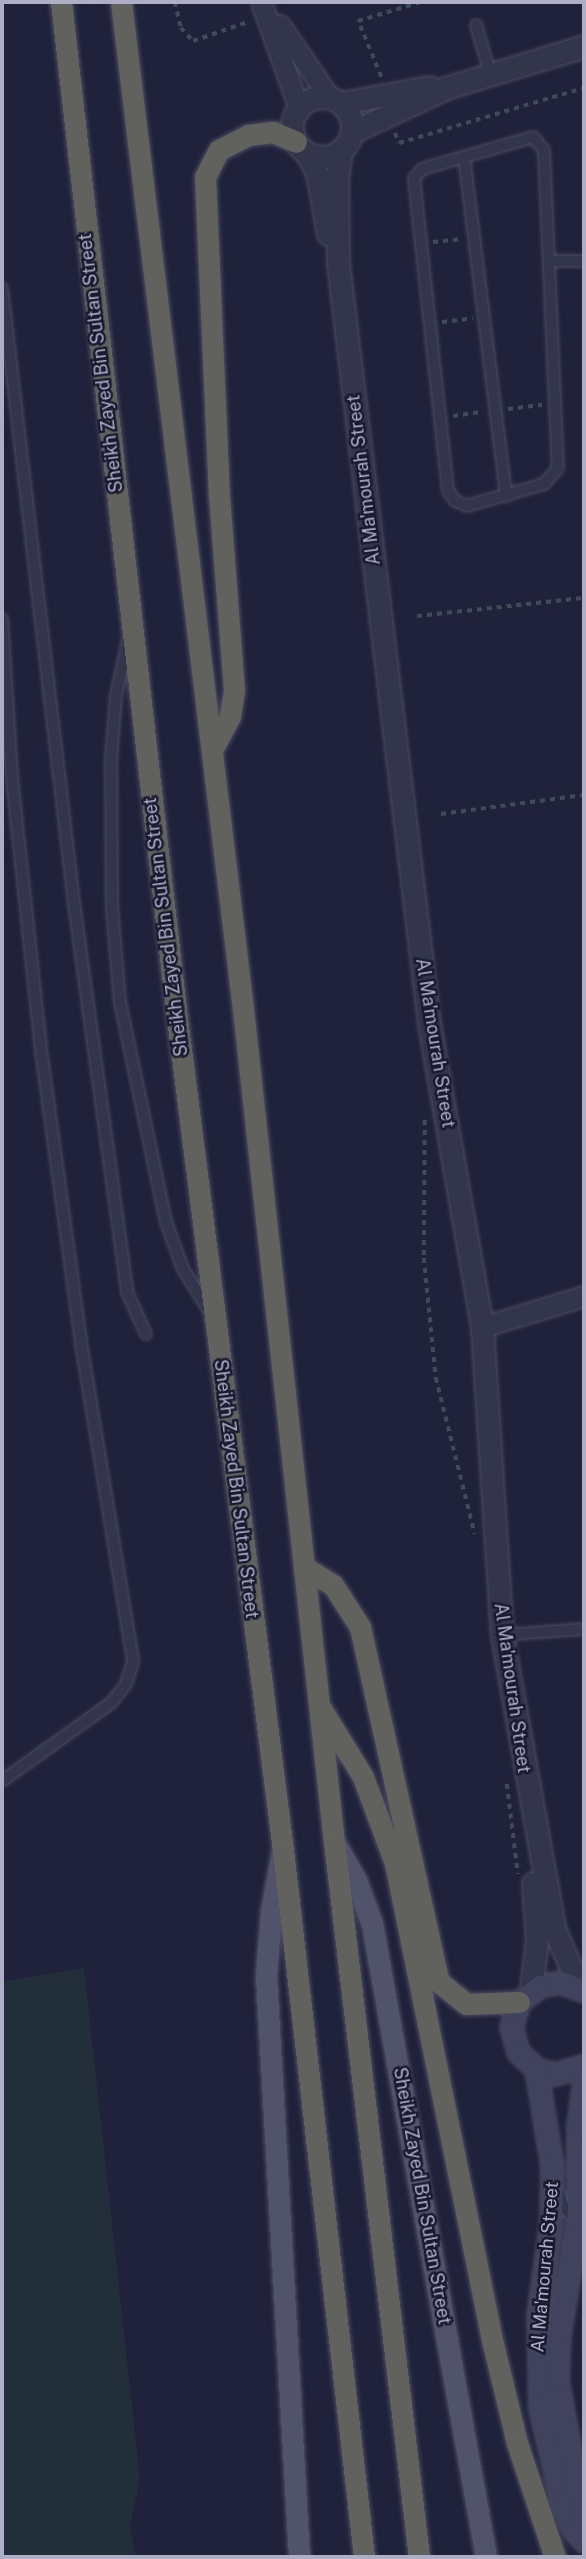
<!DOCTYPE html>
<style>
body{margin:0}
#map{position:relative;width:586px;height:2559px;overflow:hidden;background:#20213a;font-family:"Public Sans",sans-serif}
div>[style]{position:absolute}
.green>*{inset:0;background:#222f3b}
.path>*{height:3.5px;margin-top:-1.75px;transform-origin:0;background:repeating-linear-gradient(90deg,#3f4c58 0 5px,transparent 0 10px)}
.roads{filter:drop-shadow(0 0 2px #4b4c62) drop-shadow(0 0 2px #4b4c62)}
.service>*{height:10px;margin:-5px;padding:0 5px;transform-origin:5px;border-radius:5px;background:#33354a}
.minor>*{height:19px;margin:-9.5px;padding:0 9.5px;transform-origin:9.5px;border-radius:9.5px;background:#33354a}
.tertiary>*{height:21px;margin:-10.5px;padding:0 10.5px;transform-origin:10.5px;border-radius:10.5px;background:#33354a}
.tertiary>.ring{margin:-10.5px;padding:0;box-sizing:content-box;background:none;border:21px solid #33354a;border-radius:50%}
.secondary>*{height:21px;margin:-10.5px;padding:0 10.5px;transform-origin:10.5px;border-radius:10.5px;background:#41425e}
.primary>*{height:21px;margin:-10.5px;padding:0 10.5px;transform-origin:10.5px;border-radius:10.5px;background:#51536b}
.trunk>*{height:21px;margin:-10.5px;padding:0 10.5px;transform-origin:10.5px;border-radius:10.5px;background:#61625e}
span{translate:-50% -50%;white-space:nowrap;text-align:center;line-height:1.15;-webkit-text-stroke:5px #191a2f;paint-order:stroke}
.street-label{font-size:18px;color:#aeafc7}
.frame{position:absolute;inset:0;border:4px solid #aeafc7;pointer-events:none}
</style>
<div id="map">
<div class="green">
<i style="clip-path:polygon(84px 1968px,140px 2479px,130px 2526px,136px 2557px,2px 2557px,2px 1981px)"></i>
</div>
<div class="path">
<i style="left:175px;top:2px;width:27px;rotate:77deg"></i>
<i style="left:181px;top:28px;width:18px;rotate:47deg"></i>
<i style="left:193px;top:41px;width:58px;rotate:-19.1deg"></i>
<i style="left:381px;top:77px;width:61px;rotate:-112.3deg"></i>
<i style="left:358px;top:21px;width:65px;rotate:-17deg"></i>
<i style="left:395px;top:133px;width:11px;rotate:68deg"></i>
<i style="left:399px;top:143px;width:193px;rotate:-16.6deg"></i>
<i style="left:433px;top:242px;width:27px;rotate:-6deg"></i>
<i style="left:442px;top:322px;width:31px;rotate:-7deg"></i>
<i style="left:508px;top:409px;width:34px;rotate:-7deg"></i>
<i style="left:453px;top:416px;width:30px;rotate:-8deg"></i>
<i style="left:417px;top:616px;width:168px;rotate:-6.2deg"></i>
<i style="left:441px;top:814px;width:144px;rotate:-7.6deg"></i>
<i style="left:425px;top:1120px;width:138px;rotate:90.4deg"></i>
<i style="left:424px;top:1258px;width:121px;rotate:84.3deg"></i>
<i style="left:436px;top:1378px;width:161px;rotate:76deg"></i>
<i style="left:507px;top:1784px;width:91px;rotate:83deg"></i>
</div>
<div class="roads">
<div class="service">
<i style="left:476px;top:25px;width:50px;rotate:73.7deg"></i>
<i style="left:533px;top:137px;width:17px;rotate:50deg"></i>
<i style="left:544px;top:150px;width:318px;rotate:87.5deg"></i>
<i style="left:558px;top:468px;width:21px;rotate:131deg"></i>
<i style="left:544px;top:484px;width:80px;rotate:164.1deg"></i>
<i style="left:467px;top:506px;width:13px;rotate:-157deg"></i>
<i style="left:455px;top:501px;width:12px;rotate:-125deg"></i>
<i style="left:448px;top:491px;width:315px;rotate:-96.2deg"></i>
<i style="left:414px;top:178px;width:12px;rotate:-48deg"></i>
<i style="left:422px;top:169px;width:116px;rotate:-16.1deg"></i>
<i style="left:464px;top:157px;width:342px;rotate:82.9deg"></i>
<i style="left:549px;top:261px;width:35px"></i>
<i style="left:2px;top:288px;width:619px;rotate:83.32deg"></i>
<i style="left:74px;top:903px;width:393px;rotate:82.2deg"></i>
<i style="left:127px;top:1292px;width:46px;rotate:65.7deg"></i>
<i style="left:2px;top:619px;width:159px;rotate:86.4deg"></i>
<i style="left:12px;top:778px;width:281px;rotate:83.9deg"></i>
<i style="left:42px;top:1057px;width:301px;rotate:82.2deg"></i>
<i style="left:83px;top:1355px;width:311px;rotate:80.7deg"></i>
<i style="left:133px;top:1662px;width:23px;rotate:108deg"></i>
<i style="left:126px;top:1684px;width:24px;rotate:128deg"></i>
<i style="left:111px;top:1703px;width:134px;rotate:144.4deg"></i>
<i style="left:128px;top:640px;width:57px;rotate:102.1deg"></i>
<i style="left:116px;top:696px;width:64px;rotate:94.5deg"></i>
<i style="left:111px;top:760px;width:147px;rotate:89.6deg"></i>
<i style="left:112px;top:907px;width:95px;rotate:85.2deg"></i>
<i style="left:120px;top:1002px;width:225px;rotate:78.2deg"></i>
<i style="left:166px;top:1222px;width:50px;rotate:70.1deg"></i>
<i style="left:183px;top:1269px;width:49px;rotate:58.2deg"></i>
<i style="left:502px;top:1635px;width:82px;rotate:-4.2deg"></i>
<i style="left:559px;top:2193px;width:16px;rotate:72deg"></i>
<i style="left:564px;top:2208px;width:18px;rotate:43deg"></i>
</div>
<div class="minor">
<i style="left:261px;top:2px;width:113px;rotate:70.3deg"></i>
<i style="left:280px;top:25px;width:87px;rotate:55.8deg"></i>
<i style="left:482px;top:1327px;width:107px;rotate:-16.9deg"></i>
</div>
<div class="tertiary">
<i class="ring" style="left:292px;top:97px;width:39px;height:39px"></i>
<i style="left:341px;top:103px;width:90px;rotate:-10.2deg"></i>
<i style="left:352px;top:132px;width:104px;rotate:-25.1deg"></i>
<i style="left:446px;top:88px;width:144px;rotate:-16.9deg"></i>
<i style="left:341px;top:150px;width:28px;rotate:98deg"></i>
<i style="left:337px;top:178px;width:85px;rotate:89.3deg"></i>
<i style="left:338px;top:263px;width:765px;rotate:83.17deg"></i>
<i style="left:429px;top:1023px;width:309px;rotate:80.1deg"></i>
<i style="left:482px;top:1327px;width:309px;rotate:86.3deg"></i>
<i style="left:502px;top:1635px;width:298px;rotate:79.9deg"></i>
<i style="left:554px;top:1928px;width:64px;rotate:67deg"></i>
<i style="left:306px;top:152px;width:24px;rotate:62deg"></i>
<i style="left:317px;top:173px;width:62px;rotate:79.8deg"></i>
<i style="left:531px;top:1990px;width:51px;rotate:-83.3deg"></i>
<i style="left:537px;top:1939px;width:56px;rotate:-94.1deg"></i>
</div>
<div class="secondary">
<i style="left:584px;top:1991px;width:26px;rotate:-159deg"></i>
<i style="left:560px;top:1982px;width:20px;rotate:169deg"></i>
<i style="left:540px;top:1986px;width:26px;rotate:143deg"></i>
<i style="left:519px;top:2002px;width:26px;rotate:108deg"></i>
<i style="left:511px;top:2027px;width:26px;rotate:74deg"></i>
<i style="left:518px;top:2052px;width:25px;rotate:43deg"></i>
<i style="left:536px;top:2069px;width:20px;rotate:15deg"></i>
<i style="left:555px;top:2074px;width:30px;rotate:-17deg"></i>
<i style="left:536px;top:2069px;width:98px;rotate:80.6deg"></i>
<i style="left:552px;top:2166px;width:56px;rotate:91deg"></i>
<i style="left:551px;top:2222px;width:94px;rotate:98deg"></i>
<i style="left:538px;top:2315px;width:94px;rotate:88.8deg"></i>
<i style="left:540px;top:2409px;width:95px;rotate:76.6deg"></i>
<i style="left:562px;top:2501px;width:31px;rotate:68deg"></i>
<i style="left:574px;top:2530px;width:15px;rotate:48deg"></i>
<i style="left:582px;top:2516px;width:138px;rotate:-100.4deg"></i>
<i style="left:557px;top:2380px;width:46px;rotate:-87.5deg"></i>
<i style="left:559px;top:2334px;width:115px;rotate:-80.5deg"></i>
<i style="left:578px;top:2221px;width:94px;rotate:-90deg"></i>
<i style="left:578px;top:2127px;width:47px;rotate:-82.7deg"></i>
</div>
<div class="primary">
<i style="left:334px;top:1842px;width:44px;rotate:59.9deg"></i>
<i style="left:356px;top:1880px;width:47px;rotate:70deg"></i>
<i style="left:372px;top:1924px;width:643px;rotate:79.79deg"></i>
<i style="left:282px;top:1852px;width:61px;rotate:100.4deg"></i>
<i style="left:271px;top:1912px;width:64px;rotate:94.5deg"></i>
<i style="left:266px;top:1976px;width:582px;rotate:86.75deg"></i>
</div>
<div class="trunk">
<i style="left:61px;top:2px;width:1023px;rotate:83.49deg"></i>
<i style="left:177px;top:1018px;width:839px;rotate:82.74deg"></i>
<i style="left:283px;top:1850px;width:712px;rotate:83.46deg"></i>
<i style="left:121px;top:2px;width:1014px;rotate:83.09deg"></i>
<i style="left:243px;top:1009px;width:838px;rotate:83.77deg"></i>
<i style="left:334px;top:1842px;width:720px;rotate:83.22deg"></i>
<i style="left:212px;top:750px;width:38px;rotate:-62deg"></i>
<i style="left:230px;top:716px;width:26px;rotate:-81deg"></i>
<i style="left:234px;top:690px;width:194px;rotate:-94.4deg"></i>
<i style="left:219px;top:497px;width:320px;rotate:-92.5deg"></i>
<i style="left:205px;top:177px;width:30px;rotate:-63deg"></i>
<i style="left:219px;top:150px;width:33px;rotate:-27deg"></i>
<i style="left:248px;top:135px;width:25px;rotate:-7deg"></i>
<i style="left:273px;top:132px;width:25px;rotate:23deg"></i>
<i style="left:304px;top:1567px;width:34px;rotate:32deg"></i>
<i style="left:333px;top:1585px;width:50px;rotate:57.3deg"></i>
<i style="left:360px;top:1627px;width:364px;rotate:77.5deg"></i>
<i style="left:439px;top:1982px;width:35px;rotate:39deg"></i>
<i style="left:466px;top:2004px;width:53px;rotate:-2.2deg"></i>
<i style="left:320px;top:1707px;width:82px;rotate:58.4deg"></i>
<i style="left:363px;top:1777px;width:92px;rotate:69.6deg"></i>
<i style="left:395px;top:1863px;width:491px;rotate:78.5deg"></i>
<i style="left:493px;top:2344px;width:102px;rotate:76.4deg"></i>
<i style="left:517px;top:2443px;width:120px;rotate:71.6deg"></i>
</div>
</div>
<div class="street-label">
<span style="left:101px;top:363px;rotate:-97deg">Sheikh Zayed Bin Sultan Street</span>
<span style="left:364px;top:480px;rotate:-97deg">Al Ma'mourah Street</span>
<span style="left:166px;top:927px;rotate:-97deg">Sheikh Zayed Bin Sultan Street</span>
<span style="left:435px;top:1043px;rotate:81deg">Al Ma'mourah Street</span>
<span style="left:236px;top:1489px;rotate:83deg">Sheikh Zayed Bin Sultan Street</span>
<span style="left:512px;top:1688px;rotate:82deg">Al Ma'mourah Street</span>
<span style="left:422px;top:2196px;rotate:80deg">Sheikh Zayed Bin Sultan Street</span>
<span style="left:545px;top:2267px;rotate:-85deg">Al Ma'mourah Street</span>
</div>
<div class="frame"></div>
</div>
